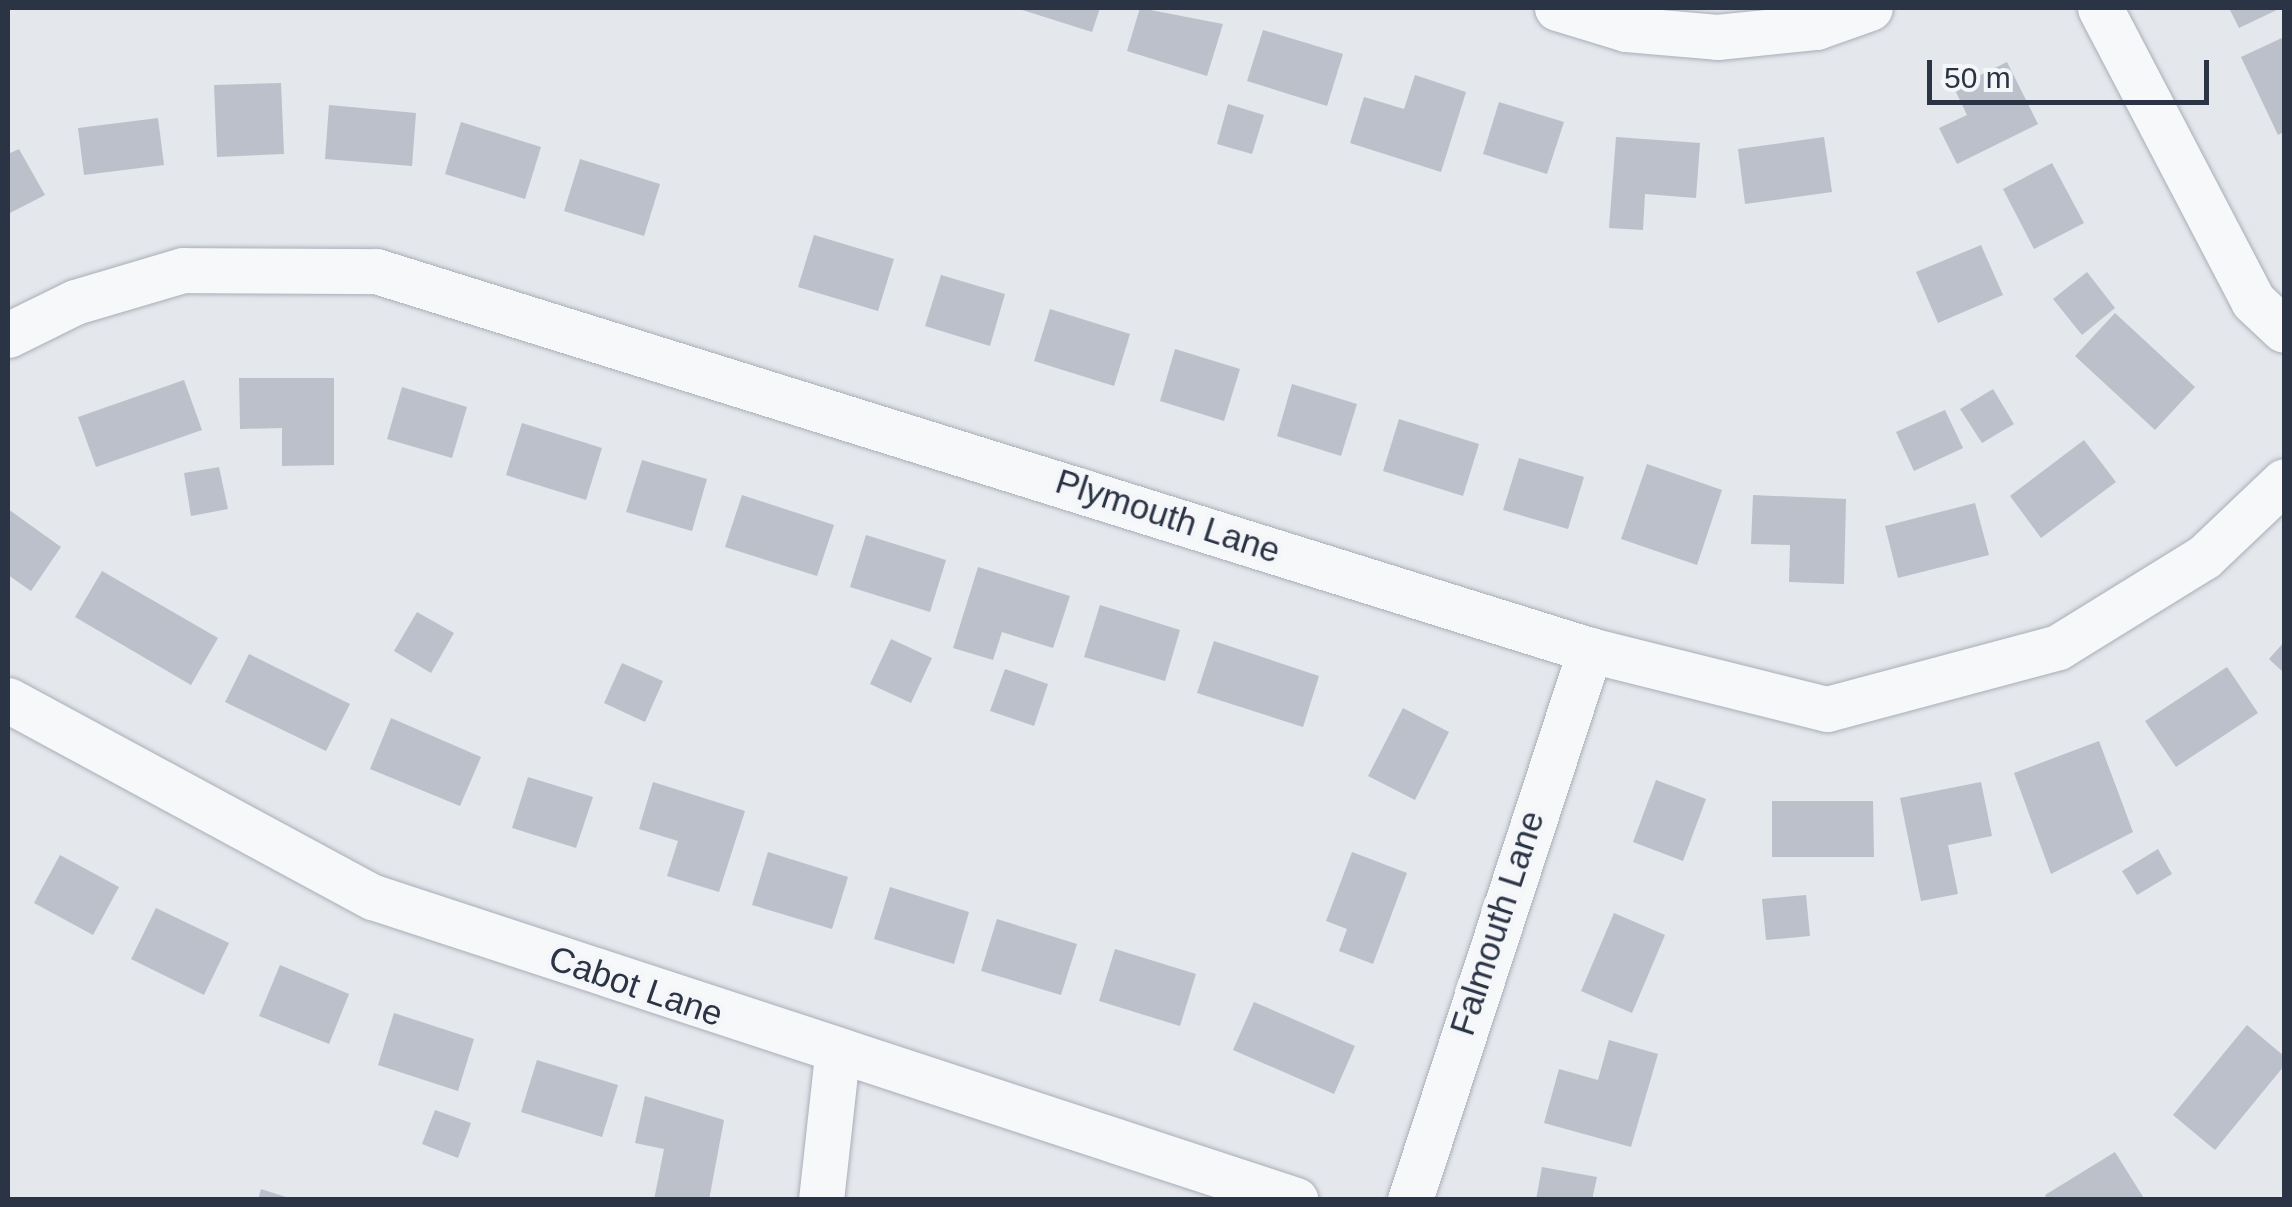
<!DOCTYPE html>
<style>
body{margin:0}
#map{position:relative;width:2292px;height:1207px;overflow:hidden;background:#e4e7ec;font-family:Helvetica,sans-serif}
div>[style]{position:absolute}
.building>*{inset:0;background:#bbc0ca}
.roads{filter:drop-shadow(0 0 2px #a9aeb7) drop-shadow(0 0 2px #a9aeb7)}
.street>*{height:45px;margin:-22.5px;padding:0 22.5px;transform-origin:22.5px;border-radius:22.5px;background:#f7f8fa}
span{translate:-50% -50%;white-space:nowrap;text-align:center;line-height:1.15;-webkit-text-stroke:10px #f4f6f9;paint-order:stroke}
.street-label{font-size:35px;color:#2b3445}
.frame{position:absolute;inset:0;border:10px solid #2b3445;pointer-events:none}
.scale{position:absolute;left:1927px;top:60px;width:282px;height:45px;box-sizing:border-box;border:5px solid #2b3445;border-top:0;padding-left:12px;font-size:30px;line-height:35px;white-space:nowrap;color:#2b3445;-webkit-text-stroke:8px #f4f6f9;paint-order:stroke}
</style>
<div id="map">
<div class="building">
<i style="clip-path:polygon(1016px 8px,1100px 8px,1092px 32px)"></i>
<i style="clip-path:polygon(1140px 8px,1223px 24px,1207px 76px,1127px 51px)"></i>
<i style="clip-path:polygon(2229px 8px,2281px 8px,2239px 28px)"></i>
<i style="clip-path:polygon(1263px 30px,1343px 54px,1327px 106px,1247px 81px)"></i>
<i style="clip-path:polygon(2284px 37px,2284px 132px,2278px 135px,2241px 57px)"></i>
<i style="clip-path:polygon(2007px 62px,2038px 124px,1957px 164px,1939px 128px,1967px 115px,1954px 88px)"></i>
<i style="clip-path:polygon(1415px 75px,1466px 92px,1441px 172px,1350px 143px,1364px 97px,1404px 109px)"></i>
<i style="clip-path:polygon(281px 83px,284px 154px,217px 157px,214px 85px)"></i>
<i style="clip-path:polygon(1499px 102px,1564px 122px,1547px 174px,1483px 154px)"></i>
<i style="clip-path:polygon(1228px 104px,1264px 115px,1252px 154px,1217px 144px)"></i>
<i style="clip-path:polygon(329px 105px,416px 113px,412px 166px,325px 159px)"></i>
<i style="clip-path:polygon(158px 118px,164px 165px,84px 175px,78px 128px)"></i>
<i style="clip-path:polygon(461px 122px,541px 147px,525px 199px,445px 174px)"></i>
<i style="clip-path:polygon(1616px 137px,1700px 143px,1696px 198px,1645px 194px,1643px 230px,1609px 228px)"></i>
<i style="clip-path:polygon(1824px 137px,1832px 192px,1745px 204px,1738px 149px)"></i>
<i style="clip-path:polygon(19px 149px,45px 195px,8px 214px,8px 154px)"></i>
<i style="clip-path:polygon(580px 159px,660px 184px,644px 236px,564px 211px)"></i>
<i style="clip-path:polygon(2052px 163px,2084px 223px,2034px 249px,2003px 189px)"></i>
<i style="clip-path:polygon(814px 235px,894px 259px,878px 311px,798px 287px)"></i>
<i style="clip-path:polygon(1981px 245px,2003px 295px,1938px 323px,1916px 272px)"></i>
<i style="clip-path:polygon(2087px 272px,2115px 308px,2082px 335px,2053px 299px)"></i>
<i style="clip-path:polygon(941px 275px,1005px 294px,990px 346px,925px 326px)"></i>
<i style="clip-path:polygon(1050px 309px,1130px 334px,1114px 386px,1034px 361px)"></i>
<i style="clip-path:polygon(2115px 313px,2195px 387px,2155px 430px,2075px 356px)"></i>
<i style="clip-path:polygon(1175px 349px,1240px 369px,1224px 421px,1160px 401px)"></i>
<i style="clip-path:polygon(239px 378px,334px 378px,334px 465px,282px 466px,282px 428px,240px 429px)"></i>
<i style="clip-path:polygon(184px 380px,202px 430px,96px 467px,78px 417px)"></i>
<i style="clip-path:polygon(1292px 384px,1357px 404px,1341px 456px,1277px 436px)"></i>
<i style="clip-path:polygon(402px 387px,467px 407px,452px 458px,387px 439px)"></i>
<i style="clip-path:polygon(1993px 389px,2014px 424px,1982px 443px,1960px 409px)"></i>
<i style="clip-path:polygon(1945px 410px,1963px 448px,1914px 471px,1896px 432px)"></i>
<i style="clip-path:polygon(1399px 419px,1479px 444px,1463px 496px,1383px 471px)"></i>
<i style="clip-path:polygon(522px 423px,602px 448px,586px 500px,506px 475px)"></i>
<i style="clip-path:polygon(2084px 440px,2116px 482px,2041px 538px,2010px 496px)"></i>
<i style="clip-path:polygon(1519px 458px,1584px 477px,1568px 529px,1503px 510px)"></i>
<i style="clip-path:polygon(642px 460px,707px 479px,692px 531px,626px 512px)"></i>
<i style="clip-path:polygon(1647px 464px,1722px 490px,1697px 565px,1621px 539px)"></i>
<i style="clip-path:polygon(219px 467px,228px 509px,191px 516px,184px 473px)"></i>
<i style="clip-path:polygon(742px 495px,834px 525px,817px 576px,725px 547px)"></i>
<i style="clip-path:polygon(1753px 495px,1846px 499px,1844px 584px,1789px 582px,1790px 545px,1751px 544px)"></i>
<i style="clip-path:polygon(1975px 503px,1989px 555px,1898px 578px,1885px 526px)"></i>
<i style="clip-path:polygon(8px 509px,61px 547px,31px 591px,8px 575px)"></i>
<i style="clip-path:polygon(866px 535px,946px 560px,930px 612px,850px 587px)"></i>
<i style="clip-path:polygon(978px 567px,1070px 596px,1053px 648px,1002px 632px,993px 660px,953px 648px)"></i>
<i style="clip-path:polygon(102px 571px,218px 638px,191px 685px,75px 617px)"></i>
<i style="clip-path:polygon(1100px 605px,1180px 630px,1165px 681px,1084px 657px)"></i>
<i style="clip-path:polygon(417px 612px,454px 633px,431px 673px,394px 651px)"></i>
<i style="clip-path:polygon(891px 639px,932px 658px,911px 703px,870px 684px)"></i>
<i style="clip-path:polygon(1214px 641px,1319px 676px,1303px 727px,1197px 693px)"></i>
<i style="clip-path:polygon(2284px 642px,2284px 673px,2269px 659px)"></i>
<i style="clip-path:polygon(249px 654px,350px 704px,326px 751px,225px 702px)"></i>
<i style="clip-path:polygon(622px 663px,663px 681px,645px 722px,604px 703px)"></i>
<i style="clip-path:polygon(2227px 667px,2258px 713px,2176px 767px,2145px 721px)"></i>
<i style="clip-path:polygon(1005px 669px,1048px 684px,1034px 726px,990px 711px)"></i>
<i style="clip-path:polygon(1403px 708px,1449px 732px,1415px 800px,1368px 776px)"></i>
<i style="clip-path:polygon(391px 718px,481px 757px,460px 806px,370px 769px)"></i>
<i style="clip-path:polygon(2099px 741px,2133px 832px,2051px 874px,2014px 773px)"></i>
<i style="clip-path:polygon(528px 777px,593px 797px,576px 848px,512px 828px)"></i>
<i style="clip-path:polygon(1656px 780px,1706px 799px,1683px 861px,1633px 842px)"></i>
<i style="clip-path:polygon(653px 782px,745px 811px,719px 892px,667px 876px,678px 841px,639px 829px)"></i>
<i style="clip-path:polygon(1981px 782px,1992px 836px,1948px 845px,1958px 894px,1921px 901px,1900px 798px)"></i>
<i style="clip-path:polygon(1772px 801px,1873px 801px,1874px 857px,1772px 857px)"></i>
<i style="clip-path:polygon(2158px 849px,2172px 874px,2137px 895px,2122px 871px)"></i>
<i style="clip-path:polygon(768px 852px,848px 877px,832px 929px,752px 905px)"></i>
<i style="clip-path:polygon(1352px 852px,1407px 873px,1373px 964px,1339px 951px,1347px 929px,1326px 921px)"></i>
<i style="clip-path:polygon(60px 855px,119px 887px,93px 935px,34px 903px)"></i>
<i style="clip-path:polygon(890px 887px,969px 912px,954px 964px,874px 939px)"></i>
<i style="clip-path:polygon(1806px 895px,1810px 936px,1766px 940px,1762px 899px)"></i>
<i style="clip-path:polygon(156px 908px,229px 943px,204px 995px,131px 959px)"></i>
<i style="clip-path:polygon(1614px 913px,1665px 935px,1632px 1013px,1581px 991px)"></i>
<i style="clip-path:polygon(997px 919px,1077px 944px,1061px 995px,981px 971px)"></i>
<i style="clip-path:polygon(1115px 949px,1196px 974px,1180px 1026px,1099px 1001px)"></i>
<i style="clip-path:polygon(280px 965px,349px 994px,329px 1044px,259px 1016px)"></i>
<i style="clip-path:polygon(1254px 1002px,1355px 1046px,1334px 1094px,1233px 1050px)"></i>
<i style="clip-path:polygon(394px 1013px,474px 1039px,458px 1091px,378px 1065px)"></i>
<i style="clip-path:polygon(2247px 1025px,2284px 1056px,2284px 1066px,2215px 1150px,2173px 1115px)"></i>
<i style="clip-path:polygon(1609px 1040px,1658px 1054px,1631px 1147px,1544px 1123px,1559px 1069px,1598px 1080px)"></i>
<i style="clip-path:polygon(537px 1060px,618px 1085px,602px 1137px,521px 1112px)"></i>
<i style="clip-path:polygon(645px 1096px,724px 1120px,709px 1200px,654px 1200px,664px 1149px,635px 1143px)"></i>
<i style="clip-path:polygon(435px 1110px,471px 1123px,458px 1158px,422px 1144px)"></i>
<i style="clip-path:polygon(2115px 1152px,2145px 1200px,2047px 1200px,2045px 1195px)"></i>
<i style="clip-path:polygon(1542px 1167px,1597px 1177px,1592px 1200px,1536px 1200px)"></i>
<i style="clip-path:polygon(261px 1189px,292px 1199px,291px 1200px,258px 1200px)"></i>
</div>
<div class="roads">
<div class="street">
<i style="left:1557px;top:8px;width:72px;rotate:16.9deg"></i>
<i style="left:1626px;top:29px;width:91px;rotate:5deg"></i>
<i style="left:1717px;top:37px;width:100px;rotate:-5.8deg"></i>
<i style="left:1816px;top:27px;width:57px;rotate:-19.4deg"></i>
<i style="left:2100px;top:8px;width:331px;rotate:62.4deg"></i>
<i style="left:2253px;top:301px;width:42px;rotate:43.1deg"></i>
<i style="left:8px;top:335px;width:75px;rotate:-26.2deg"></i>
<i style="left:75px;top:302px;width:113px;rotate:-16.5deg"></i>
<i style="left:183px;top:270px;width:193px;rotate:0.3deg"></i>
<i style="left:376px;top:271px;width:1272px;rotate:17.34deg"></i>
<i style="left:1590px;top:650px;width:244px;rotate:14deg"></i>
<i style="left:1827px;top:709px;width:239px;rotate:-15deg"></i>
<i style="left:2058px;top:647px;width:172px;rotate:-31.7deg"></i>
<i style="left:2204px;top:557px;width:110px;rotate:-43.5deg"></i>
<i style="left:8px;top:700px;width:415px;rotate:28.4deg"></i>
<i style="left:373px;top:897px;width:971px;rotate:18.17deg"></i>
<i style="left:821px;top:1200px;width:147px;rotate:-83.7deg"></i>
<i style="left:1410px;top:1200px;width:579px;rotate:-71.88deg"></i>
</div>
</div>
<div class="street-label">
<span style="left:1168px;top:516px;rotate:18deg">Plymouth Lane</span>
<span style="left:1497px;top:923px;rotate:-72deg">Falmouth Lane</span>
<span style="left:636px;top:986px;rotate:19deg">Cabot Lane</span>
</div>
<div class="frame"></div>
<div class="scale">50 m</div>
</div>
